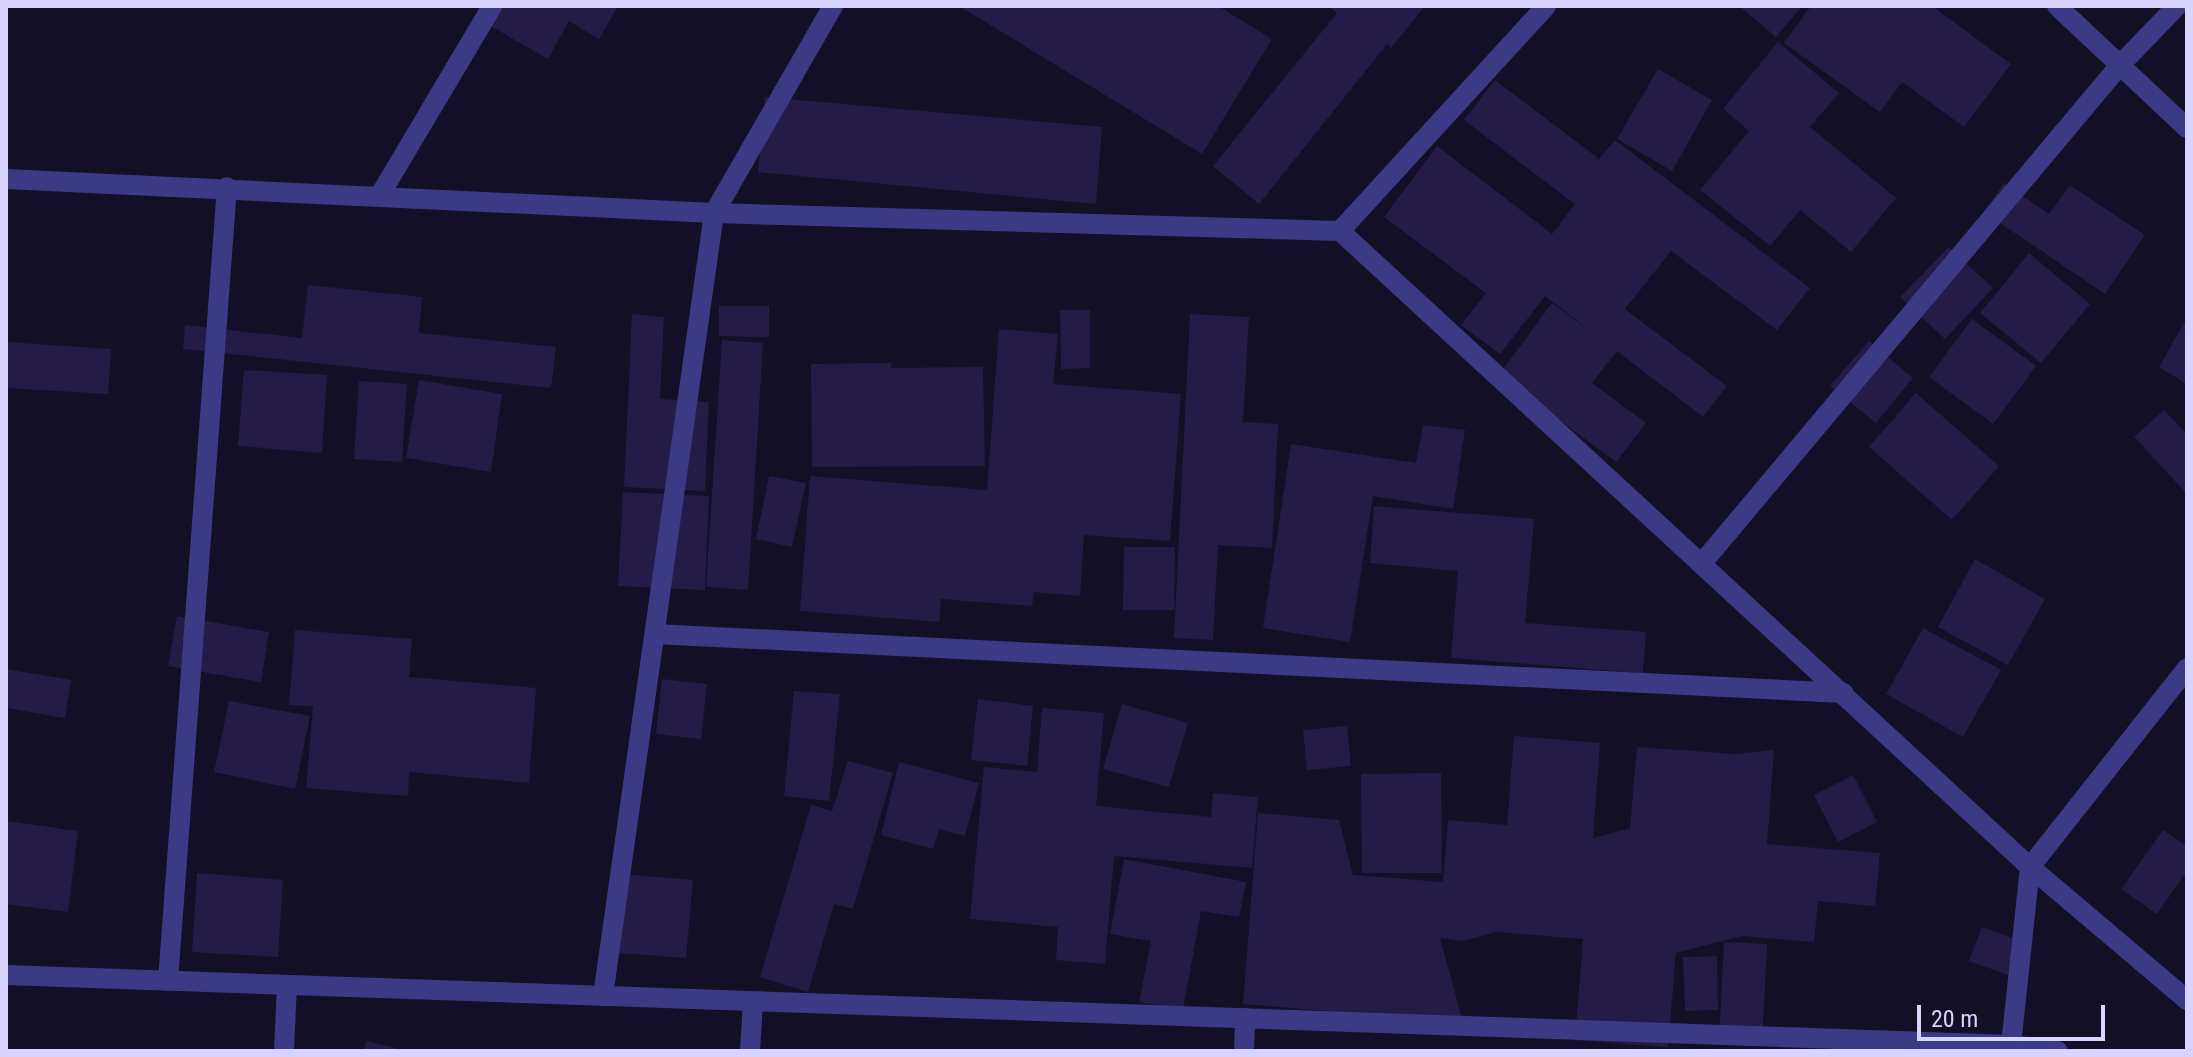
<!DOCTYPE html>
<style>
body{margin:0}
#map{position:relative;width:2193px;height:1057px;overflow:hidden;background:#130f26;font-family:"Roboto Condensed",sans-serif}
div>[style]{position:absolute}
.building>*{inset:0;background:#241b47}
.minor>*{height:20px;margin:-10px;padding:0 10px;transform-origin:10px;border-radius:10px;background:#3d3a85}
span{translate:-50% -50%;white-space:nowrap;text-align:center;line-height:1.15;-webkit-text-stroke:6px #130f26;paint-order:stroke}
.frame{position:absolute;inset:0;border:8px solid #d9d4ff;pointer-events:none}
.scale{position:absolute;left:1917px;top:1005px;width:188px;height:36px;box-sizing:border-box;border:4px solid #d9d4ff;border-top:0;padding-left:10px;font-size:24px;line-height:28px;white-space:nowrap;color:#d9d4ff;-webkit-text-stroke:6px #130f26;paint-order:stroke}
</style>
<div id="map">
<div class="building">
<i style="clip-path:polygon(490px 6px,618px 6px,599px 39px,569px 21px,548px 59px,482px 21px)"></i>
<i style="clip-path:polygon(959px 6px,1218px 6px,1272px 39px,1202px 154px)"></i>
<i style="clip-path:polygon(1328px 6px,1425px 6px,1391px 48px,1387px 44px,1259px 204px,1213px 166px,1337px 13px)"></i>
<i style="clip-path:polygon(1739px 6px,1802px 6px,1776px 37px)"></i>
<i style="clip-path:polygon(1811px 6px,1932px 6px,2011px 64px,1964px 127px,1902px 82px,1880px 112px,1784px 43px)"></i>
<i style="clip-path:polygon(1778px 42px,1839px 93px,1810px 127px,1896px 198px,1851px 252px,1800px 210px,1770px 246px,1700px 190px,1749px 131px,1723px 109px)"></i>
<i style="clip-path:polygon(1658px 69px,1712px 100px,1672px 171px,1617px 139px)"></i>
<i style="clip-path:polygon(1495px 80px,1599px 159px,1615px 140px,1810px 288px,1777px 330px,1671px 251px,1625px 309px,1727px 386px,1703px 417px,1617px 351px,1592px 383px,1646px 423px,1616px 462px,1499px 375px,1552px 303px,1597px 336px,1545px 296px,1500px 354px,1461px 325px,1486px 293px,1384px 217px,1437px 146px,1552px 234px,1575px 204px,1464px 120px)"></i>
<i style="clip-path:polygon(765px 97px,1102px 127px,1096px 204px,758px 172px)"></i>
<i style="clip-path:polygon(2004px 183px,2049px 214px,2070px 185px,2145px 235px,2105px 294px,1984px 212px)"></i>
<i style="clip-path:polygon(1949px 247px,1993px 288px,1945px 339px,1900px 297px)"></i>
<i style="clip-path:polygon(2029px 253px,2090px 304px,2041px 363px,1980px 313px)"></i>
<i style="clip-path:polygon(308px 285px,422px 297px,419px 333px,556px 347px,551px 388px,183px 349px,185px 325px,302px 338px)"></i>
<i style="clip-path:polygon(719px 306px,769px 306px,769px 337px,719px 336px)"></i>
<i style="clip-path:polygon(1060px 310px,1090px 310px,1090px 368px,1061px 369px)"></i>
<i style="clip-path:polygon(632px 314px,664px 317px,660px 399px,709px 402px,705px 491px,624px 487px)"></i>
<i style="clip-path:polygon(1190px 314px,1249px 317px,1243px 422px,1278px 424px,1272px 548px,1218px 545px,1213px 640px,1174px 638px)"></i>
<i style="clip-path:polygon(2187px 318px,2187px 384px,2159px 367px)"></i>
<i style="clip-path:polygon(1972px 319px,2036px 366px,1993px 424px,1929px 377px)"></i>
<i style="clip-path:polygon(999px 329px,1058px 334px,1053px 384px,1181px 394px,1170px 541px,1084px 535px,1080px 596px,1034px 592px,1032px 606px,941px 599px,939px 622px,800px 611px,810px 476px,987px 490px)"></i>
<i style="clip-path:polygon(722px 340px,763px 343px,748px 590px,706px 587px)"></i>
<i style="clip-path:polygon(1869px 341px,1913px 378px,1876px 423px,1830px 386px)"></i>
<i style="clip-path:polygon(6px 342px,111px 349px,108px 394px,6px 388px)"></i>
<i style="clip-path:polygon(891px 363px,891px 368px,983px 367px,985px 466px,812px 467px,811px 364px)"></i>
<i style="clip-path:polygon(244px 370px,327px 375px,322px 453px,238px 446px)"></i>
<i style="clip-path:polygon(419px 380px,502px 394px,491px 472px,406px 458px)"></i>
<i style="clip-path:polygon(359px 381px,407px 384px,402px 462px,354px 459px)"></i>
<i style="clip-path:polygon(1916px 393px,1999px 466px,1952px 520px,1869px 447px)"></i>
<i style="clip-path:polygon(2164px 410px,2187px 434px,2187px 494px,2134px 437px)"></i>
<i style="clip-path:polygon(1423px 425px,1465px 430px,1453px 509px,1373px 496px,1350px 642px,1263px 628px,1291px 444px,1416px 463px)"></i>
<i style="clip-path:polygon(769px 476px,806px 483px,792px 547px,756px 539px)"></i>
<i style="clip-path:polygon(623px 492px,709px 496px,705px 590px,618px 586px)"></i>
<i style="clip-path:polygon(1374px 506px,1534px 519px,1525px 623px,1646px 632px,1643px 673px,1451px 658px,1458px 571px,1370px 563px)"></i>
<i style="clip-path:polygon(1124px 547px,1175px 547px,1174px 610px,1123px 610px)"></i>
<i style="clip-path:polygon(1975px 559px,2045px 599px,2008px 665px,1938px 627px)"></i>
<i style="clip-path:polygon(177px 616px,269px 632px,261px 682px,168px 666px)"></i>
<i style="clip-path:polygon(1923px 628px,2001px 670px,1963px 737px,1886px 694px)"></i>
<i style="clip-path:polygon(295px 630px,412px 639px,409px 677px,536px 688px,529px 783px,409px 772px,408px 796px,306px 788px,313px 706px,289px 705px)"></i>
<i style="clip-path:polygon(6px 669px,71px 680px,65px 718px,6px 708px)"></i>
<i style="clip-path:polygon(662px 679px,707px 684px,701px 739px,656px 734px)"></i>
<i style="clip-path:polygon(794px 691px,840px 694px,829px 801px,784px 796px)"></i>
<i style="clip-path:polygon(978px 699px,1033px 706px,1027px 766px,971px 760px)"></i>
<i style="clip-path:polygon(229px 701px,310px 716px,295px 789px,214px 772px)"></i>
<i style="clip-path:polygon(1122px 704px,1188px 723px,1169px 787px,1103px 769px)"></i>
<i style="clip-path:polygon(1042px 708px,1104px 713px,1096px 806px,1211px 817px,1213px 793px,1258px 797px,1252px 868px,1114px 856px,1105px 964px,1056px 960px,1058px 927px,970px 919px,984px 767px,1037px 772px)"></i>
<i style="clip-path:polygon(1347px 726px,1351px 766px,1307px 770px,1303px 730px)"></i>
<i style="clip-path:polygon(1514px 736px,1600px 743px,1593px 838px,1630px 828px,1637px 747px,1735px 754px,1774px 750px,1767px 844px,1880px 853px,1875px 906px,1818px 901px,1814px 942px,1742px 936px,1676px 953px,1668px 1047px,1575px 1040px,1583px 939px,1496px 932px,1463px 941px,1440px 938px,1463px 1022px,1243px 1004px,1258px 813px,1339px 820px,1353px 875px,1443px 882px,1448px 820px,1507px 825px)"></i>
<i style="clip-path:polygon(848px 761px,893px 773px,853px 909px,834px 904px,808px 992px,760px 977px,811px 805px,832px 811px)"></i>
<i style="clip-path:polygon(899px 762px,979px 783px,965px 836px,939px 829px,933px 849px,881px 835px)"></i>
<i style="clip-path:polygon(1441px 773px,1442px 873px,1362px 873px,1361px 774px)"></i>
<i style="clip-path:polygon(1853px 775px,1877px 822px,1838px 842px,1814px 795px)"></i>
<i style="clip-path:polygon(6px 821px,78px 831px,68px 912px,6px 904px)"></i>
<i style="clip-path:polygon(2163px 830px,2187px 846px,2187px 871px,2157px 914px,2121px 889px)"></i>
<i style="clip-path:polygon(1124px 859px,1246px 882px,1239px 917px,1201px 911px,1183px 1010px,1139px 1002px,1151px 941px,1110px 934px)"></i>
<i style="clip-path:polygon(197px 873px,283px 880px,278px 957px,192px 952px)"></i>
<i style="clip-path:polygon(612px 873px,693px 880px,686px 958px,604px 952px)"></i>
<i style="clip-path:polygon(1982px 927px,2020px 941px,2008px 975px,1969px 961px)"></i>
<i style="clip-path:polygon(1724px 942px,1767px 944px,1762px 1045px,1719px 1042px)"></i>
<i style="clip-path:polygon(1717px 956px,1718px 1010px,1685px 1011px,1683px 957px)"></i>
<i style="clip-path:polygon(366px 1041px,404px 1050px,404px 1051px,364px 1051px)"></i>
</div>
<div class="minor">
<i style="left:2057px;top:6px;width:178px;rotate:43.2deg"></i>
<i style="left:6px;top:179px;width:709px;rotate:2.75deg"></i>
<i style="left:714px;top:213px;width:626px;rotate:1.65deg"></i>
<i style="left:1340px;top:231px;width:938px;rotate:42.67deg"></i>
<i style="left:2030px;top:867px;width:206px;rotate:40.3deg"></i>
<i style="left:380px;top:195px;width:220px;rotate:-59.3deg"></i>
<i style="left:1340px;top:231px;width:305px;rotate:-47.5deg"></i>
<i style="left:1703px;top:562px;width:649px;rotate:-50deg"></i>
<i style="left:2120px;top:65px;width:82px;rotate:-46deg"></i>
<i style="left:655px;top:634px;width:1190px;rotate:2.84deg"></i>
<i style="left:6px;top:975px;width:2006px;rotate:2deg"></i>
<i style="left:2011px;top:1045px;width:47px;rotate:7.3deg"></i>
<i style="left:168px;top:981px;width:796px;rotate:-85.75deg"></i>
<i style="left:603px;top:996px;width:791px;rotate:-81.93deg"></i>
<i style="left:714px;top:213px;width:239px;rotate:-60.1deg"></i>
<i style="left:2011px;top:1045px;width:179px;rotate:-83.9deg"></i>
<i style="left:2030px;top:867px;width:253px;rotate:-51.7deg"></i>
<i style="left:284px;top:1051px;width:66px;rotate:-87.4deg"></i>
<i style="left:750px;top:1051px;width:49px;rotate:-86.5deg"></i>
<i style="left:1244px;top:1051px;width:33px;rotate:-88deg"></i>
</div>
<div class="frame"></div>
<div class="scale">20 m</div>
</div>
